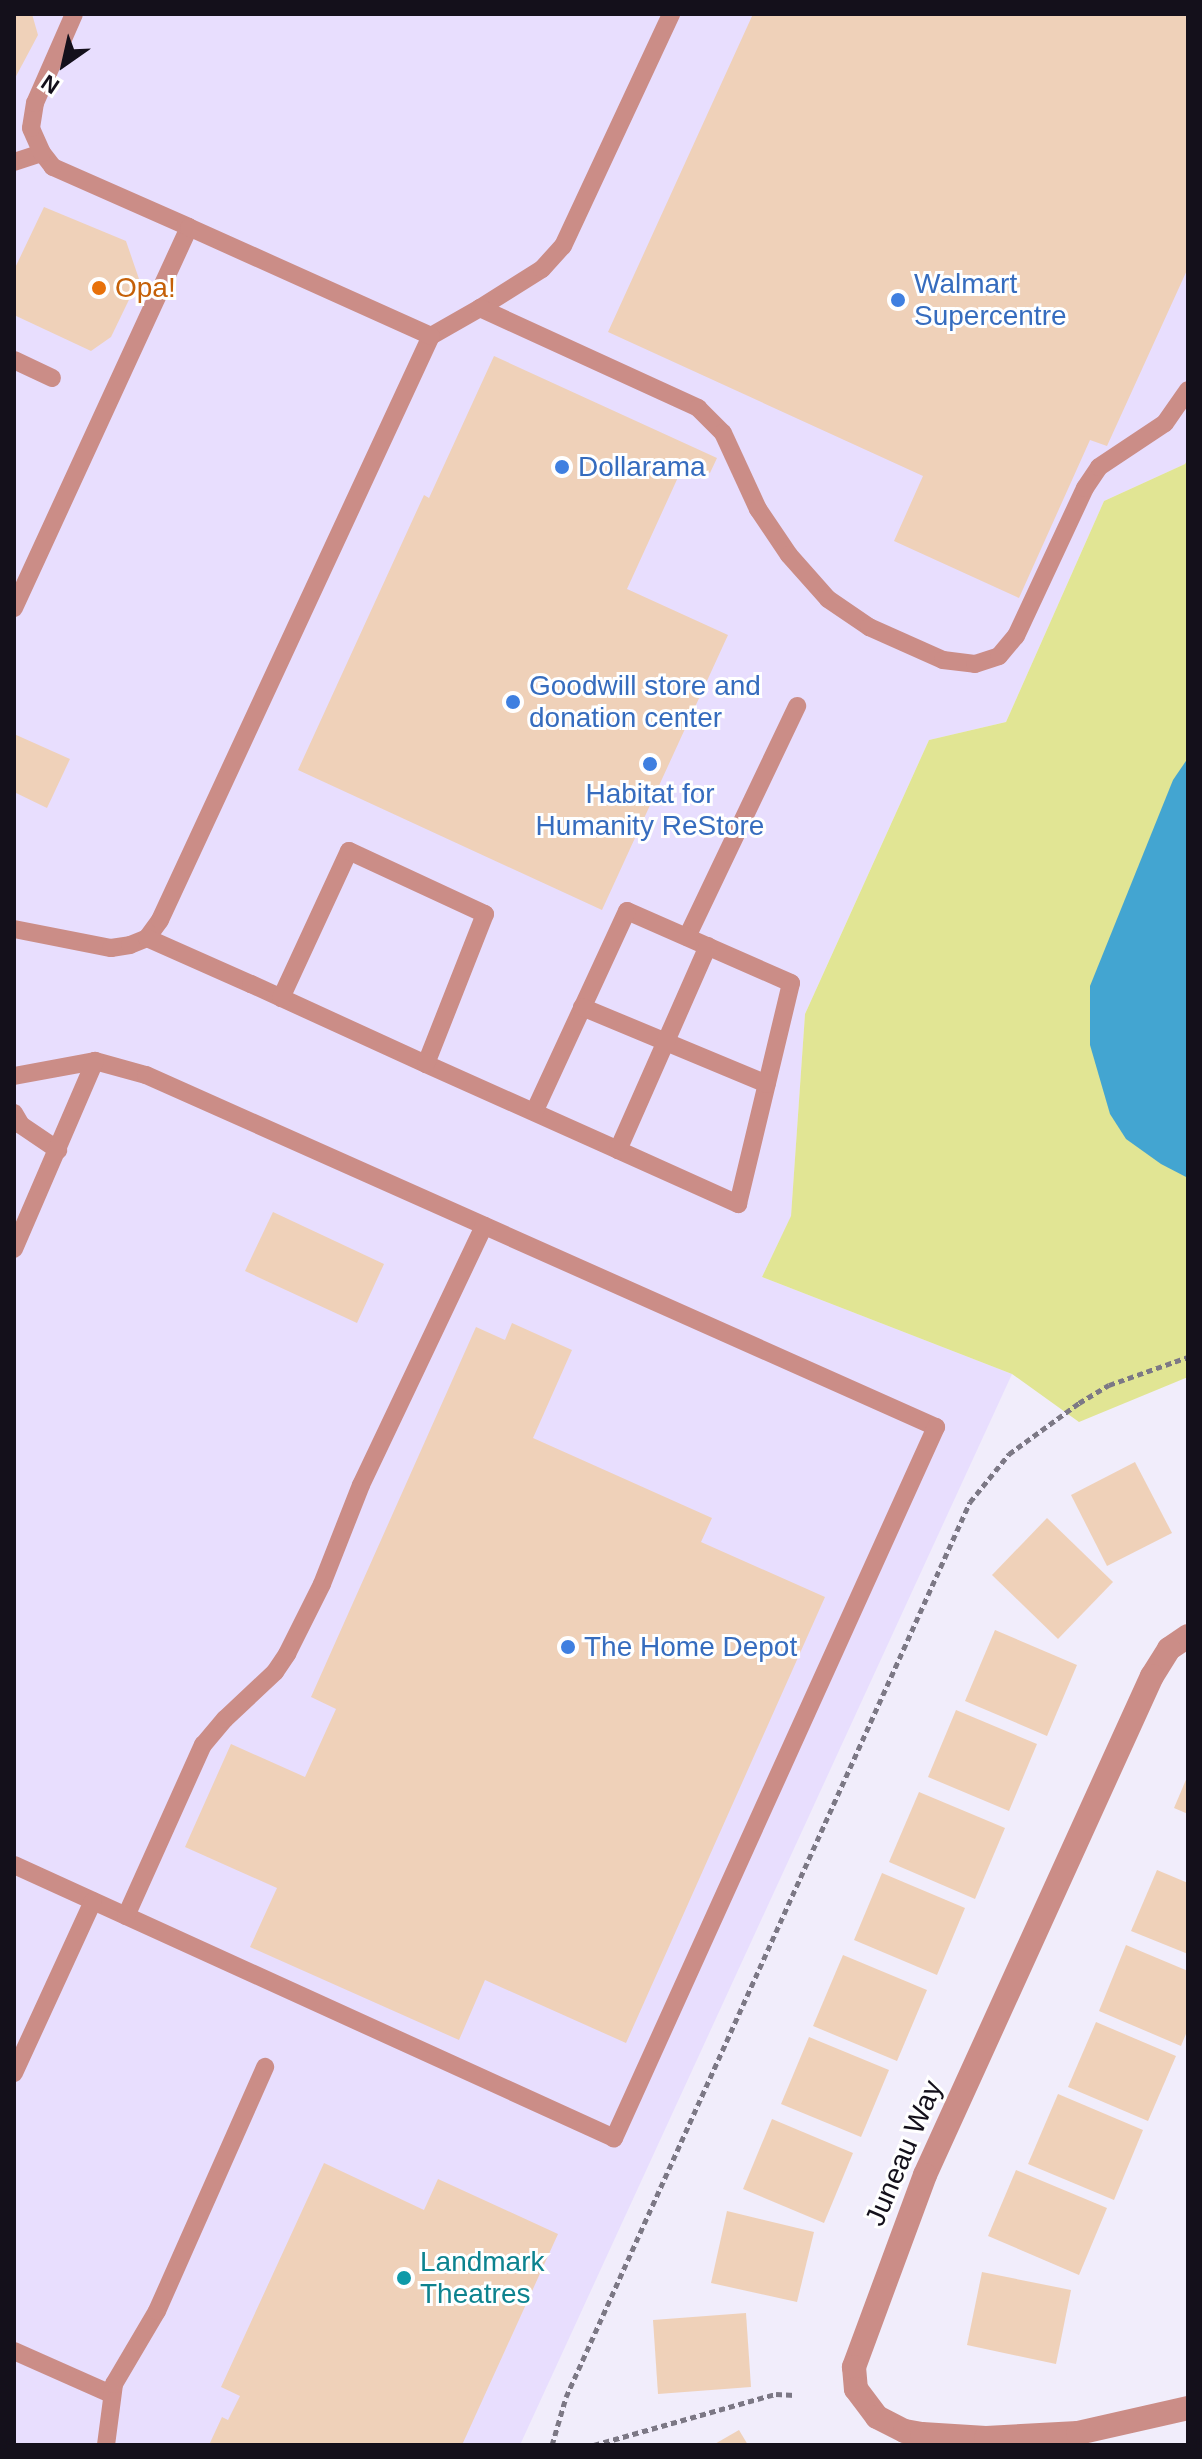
<!DOCTYPE html>
<style>
body{margin:0}
#map{position:relative;width:1202px;height:2459px;overflow:hidden;background:#f1edfb;font-family:Helvetica,sans-serif}
div>[style]{position:absolute}
.built>*{inset:0;background:#e8defe}
.green>*{inset:0;background:#e1e594}
.water>*{inset:0;background:#43a5d1}
.building>*{inset:0;background:#efd1b9}
.path>*{height:5px;margin-top:-2.5px;transform-origin:0;background:repeating-linear-gradient(90deg,#7c7885 0 6px,transparent 0 10px)}
.lane>*{height:18px;margin:-9px;padding:0 9px;transform-origin:9px;border-radius:9px;background:#cb8d87}
.street>*{height:24px;margin:-12px;padding:0 12px;transform-origin:12px;border-radius:12px;background:#cb8d87}
.dots>*{width:22px;height:22px;translate:-50% -50%;box-sizing:border-box;border:4px solid #fff;border-radius:50%}
span{translate:-50% -50%;white-space:nowrap;text-align:center;line-height:1.15;-webkit-text-stroke:6px #fff;paint-order:stroke}
.shop-label{font-size:28px;color:#366cbe}
.left{translate:0 -50%;text-align:left}
.food-label{font-size:28px;color:#c56008}
.street-label{font-size:28px;color:#14101b}
.culture-label{font-size:28px;color:#0d838f}
.frame{position:absolute;inset:0;border:16px solid #14101b;pointer-events:none}
.north{position:absolute;left:24px;top:24px;width:80px;height:80px;-webkit-text-stroke:6px #fff;paint-order:stroke;rotate:214deg;font-size:22px;font-weight:700;line-height:32px;text-align:center;color:#14101b}
.north::after{content:'';display:block;margin:auto;width:28px;height:36px;background:#14101b;clip-path:polygon(50% 0,100% 100%,50% 72%,0 100%)}
</style>
<div id="map">
<div class="built">
<i style="clip-path:polygon(14px 14px,1188px 14px,1188px 458px,1185px 464px,1104px 501px,1006px 722px,929px 740px,805px 1014px,791px 1217px,762px 1277px,1012px 1374px,520px 2445px,14px 2445px)"></i>
</div>
<div class="green">
<i style="clip-path:polygon(1188px 458px,1188px 1377px,1079px 1422px,1012px 1374px,762px 1277px,791px 1216px,805px 1014px,929px 740px,1006px 722px,1104px 501px,1185px 464px)"></i>
</div>
<div class="water">
<i style="clip-path:polygon(1188px 758px,1188px 1178px,1161px 1164px,1126px 1139px,1110px 1114px,1090px 1045px,1090px 986px,1173px 780px)"></i>
</div>
<div class="building">
<i style="clip-path:polygon(14px 14px,32px 14px,38px 35px,14px 80px)"></i>
<i style="clip-path:polygon(753px 14px,1188px 14px,1188px 268px,1107px 446px,1090px 440px,1019px 598px,894px 541px,923px 476px,608px 332px)"></i>
<i style="clip-path:polygon(44px 207px,126px 241px,139px 279px,111px 337px,91px 351px,14px 315px,14px 270px)"></i>
<i style="clip-path:polygon(494px 356px,717px 458px,710px 473px,685px 462px,627px 589px,728px 635px,602px 910px,298px 770px,424px 495px,429px 498px)"></i>
<i style="clip-path:polygon(14px 734px,70px 759px,47px 808px,14px 792px)"></i>
<i style="clip-path:polygon(273px 1212px,384px 1264px,357px 1323px,245px 1271px)"></i>
<i style="clip-path:polygon(512px 1323px,572px 1350px,533px 1438px,712px 1518px,701px 1542px,825px 1597px,626px 2043px,485px 1980px,459px 2040px,250px 1947px,277px 1888px,185px 1847px,231px 1744px,305px 1777px,336px 1709px,311px 1697px,476px 1327px,505px 1340px)"></i>
<i style="clip-path:polygon(1135px 1462px,1172px 1533px,1107px 1566px,1071px 1495px)"></i>
<i style="clip-path:polygon(1047px 1518px,1113px 1582px,1058px 1639px,992px 1575px)"></i>
<i style="clip-path:polygon(995px 1630px,1077px 1665px,1047px 1736px,965px 1701px)"></i>
<i style="clip-path:polygon(956px 1710px,1037px 1744px,1009px 1811px,928px 1777px)"></i>
<i style="clip-path:polygon(1188px 1775px,1188px 1814px,1174px 1808px)"></i>
<i style="clip-path:polygon(919px 1792px,1005px 1828px,975px 1899px,889px 1862px)"></i>
<i style="clip-path:polygon(1157px 1870px,1188px 1883px,1188px 1954px,1131px 1931px)"></i>
<i style="clip-path:polygon(882px 1873px,965px 1908px,937px 1975px,854px 1940px)"></i>
<i style="clip-path:polygon(1126px 1945px,1188px 1971px,1188px 2029px,1181px 2046px,1099px 2011px)"></i>
<i style="clip-path:polygon(843px 1955px,927px 1990px,897px 2061px,813px 2026px)"></i>
<i style="clip-path:polygon(1096px 2022px,1176px 2056px,1148px 2121px,1068px 2087px)"></i>
<i style="clip-path:polygon(809px 2037px,889px 2070px,861px 2137px,781px 2104px)"></i>
<i style="clip-path:polygon(1058px 2094px,1143px 2130px,1114px 2200px,1028px 2164px)"></i>
<i style="clip-path:polygon(772px 2119px,853px 2153px,824px 2223px,743px 2189px)"></i>
<i style="clip-path:polygon(324px 2163px,424px 2210px,438px 2179px,558px 2234px,462px 2445px,209px 2445px,222px 2417px,228px 2420px,240px 2396px,221px 2387px)"></i>
<i style="clip-path:polygon(1016px 2170px,1107px 2208px,1079px 2275px,988px 2236px)"></i>
<i style="clip-path:polygon(727px 2211px,814px 2232px,797px 2302px,711px 2283px)"></i>
<i style="clip-path:polygon(982px 2272px,1071px 2290px,1056px 2364px,967px 2345px)"></i>
<i style="clip-path:polygon(746px 2313px,751px 2387px,658px 2394px,653px 2320px)"></i>
<i style="clip-path:polygon(739px 2430px,748px 2445px,713px 2445px)"></i>
</div>
<div class="path">
<i style="left:552px;top:2445px;width:50px;rotate:-73.7deg"></i>
<i style="left:566px;top:2397px;width:982px;rotate:-65.71deg"></i>
<i style="left:970px;top:1502px;width:62px;rotate:-50.9deg"></i>
<i style="left:1009px;top:1454px;width:87px;rotate:-36.1deg"></i>
<i style="left:1079px;top:1403px;width:35px;rotate:-31deg"></i>
<i style="left:1109px;top:1385px;width:84px;rotate:-19.5deg"></i>
<i style="left:594px;top:2445px;width:189px;rotate:-15.7deg"></i>
<i style="left:776px;top:2394px;width:19px;rotate:3deg"></i>
</div>
<div class="lane">
<i style="left:14px;top:162px;width:29px;rotate:-18deg"></i>
<i style="left:480px;top:308px;width:73px;rotate:-32.2deg"></i>
<i style="left:542px;top:269px;width:31px;rotate:-48deg"></i>
<i style="left:563px;top:246px;width:256px;rotate:-65deg"></i>
<i style="left:431px;top:336px;width:56px;rotate:-29.7deg"></i>
<i style="left:480px;top:308px;width:240px;rotate:24.6deg"></i>
<i style="left:698px;top:408px;width:35px;rotate:45deg"></i>
<i style="left:723px;top:433px;width:84px;rotate:65.3deg"></i>
<i style="left:758px;top:509px;width:55px;rotate:56deg"></i>
<i style="left:789px;top:555px;width:59px;rotate:48.4deg"></i>
<i style="left:828px;top:599px;width:50px;rotate:34.3deg"></i>
<i style="left:869px;top:627px;width:81px;rotate:24deg"></i>
<i style="left:943px;top:660px;width:32px;rotate:7deg"></i>
<i style="left:975px;top:664px;width:25px;rotate:-18deg"></i>
<i style="left:999px;top:656px;width:26px;rotate:-50deg"></i>
<i style="left:1016px;top:636px;width:163px;rotate:-65deg"></i>
<i style="left:1085px;top:488px;width:25px;rotate:-56deg"></i>
<i style="left:1099px;top:467px;width:79px;rotate:-33.7deg"></i>
<i style="left:1165px;top:423px;width:40px;rotate:-55.1deg"></i>
<i style="left:14px;top:360px;width:42px;rotate:25.3deg"></i>
<i style="left:14px;top:608px;width:419px;rotate:-65.3deg"></i>
<i style="left:189px;top:227px;width:149px;rotate:-156.2deg"></i>
<i style="left:53px;top:167px;width:18px;rotate:-128deg"></i>
<i style="left:42px;top:153px;width:27px;rotate:-114deg"></i>
<i style="left:31px;top:128px;width:25px;rotate:-81deg"></i>
<i style="left:35px;top:103px;width:97px;rotate:-66.3deg"></i>
<i style="left:14px;top:929px;width:99px;rotate:11.1deg"></i>
<i style="left:111px;top:948px;width:19px;rotate:-9deg"></i>
<i style="left:130px;top:945px;width:18px;rotate:-22deg"></i>
<i style="left:147px;top:938px;width:22px;rotate:-54deg"></i>
<i style="left:160px;top:920px;width:644px;rotate:-65.11deg"></i>
<i style="left:431px;top:336px;width:265px;rotate:-155.8deg"></i>
<i style="left:687px;top:937px;width:256px;rotate:-64.5deg"></i>
<i style="left:147px;top:938px;width:114px;rotate:23.9deg"></i>
<i style="left:251px;top:984px;width:192px;rotate:24.6deg"></i>
<i style="left:426px;top:1064px;width:210px;rotate:24.1deg"></i>
<i style="left:618px;top:1150px;width:132px;rotate:24.2deg"></i>
<i style="left:738px;top:1204px;width:227px;rotate:-76.5deg"></i>
<i style="left:791px;top:983px;width:179px;rotate:-156.3deg"></i>
<i style="left:627px;top:911px;width:221px;rotate:114.8deg"></i>
<i style="left:281px;top:998px;width:162px;rotate:-65.2deg"></i>
<i style="left:349px;top:851px;width:150px;rotate:24.9deg"></i>
<i style="left:485px;top:914px;width:161px;rotate:111.5deg"></i>
<i style="left:582px;top:1007px;width:200px;rotate:22.6deg"></i>
<i style="left:14px;top:1076px;width:82px;rotate:-10.5deg"></i>
<i style="left:95px;top:1061px;width:53px;rotate:15.4deg"></i>
<i style="left:146px;top:1075px;width:865px;rotate:24.02deg"></i>
<i style="left:936px;top:1427px;width:781px;rotate:114.36deg"></i>
<i style="left:614px;top:2138px;width:659px;rotate:-155.53deg"></i>
<i style="left:14px;top:1113px;width:14px;rotate:60deg"></i>
<i style="left:21px;top:1125px;width:45px;rotate:34deg"></i>
<i style="left:618px;top:1150px;width:223px;rotate:-66.2deg"></i>
<i style="left:14px;top:1249px;width:205px;rotate:-66.7deg"></i>
<i style="left:126px;top:1916px;width:188px;rotate:-65.8deg"></i>
<i style="left:203px;top:1745px;width:34px;rotate:-50deg"></i>
<i style="left:225px;top:1719px;width:69px;rotate:-43.2deg"></i>
<i style="left:275px;top:1672px;width:22px;rotate:-56deg"></i>
<i style="left:287px;top:1654px;width:78px;rotate:-63.4deg"></i>
<i style="left:322px;top:1584px;width:106px;rotate:-68.5deg"></i>
<i style="left:361px;top:1485px;width:287px;rotate:-64.6deg"></i>
<i style="left:14px;top:2073px;width:189px;rotate:-65.3deg"></i>
<i style="left:14px;top:2351px;width:106px;rotate:23.9deg"></i>
<i style="left:106px;top:2445px;width:62px;rotate:-82.5deg"></i>
<i style="left:114px;top:2384px;width:85px;rotate:-59.5deg"></i>
<i style="left:157px;top:2311px;width:267px;rotate:-66.1deg"></i>
</div>
<div class="street">
<i style="left:1188px;top:1636px;width:23px;rotate:146deg"></i>
<i style="left:1169px;top:1649px;width:32px;rotate:122deg"></i>
<i style="left:1152px;top:1676px;width:548px;rotate:114.46deg"></i>
<i style="left:925px;top:2175px;width:205px;rotate:110.3deg"></i>
<i style="left:854px;top:2367px;width:22px;rotate:85deg"></i>
<i style="left:856px;top:2389px;width:35px;rotate:53deg"></i>
<i style="left:877px;top:2417px;width:31px;rotate:27deg"></i>
<i style="left:905px;top:2431px;width:17px;rotate:10deg"></i>
<i style="left:922px;top:2434px;width:64px;rotate:3.6deg"></i>
<i style="left:986px;top:2438px;width:92px;rotate:-3.1deg"></i>
<i style="left:1078px;top:2433px;width:113px;rotate:-12.8deg"></i>
</div>
<div class="dots">
<i style="left:99px;top:288px;background:#e8710a"></i>
<i style="left:898px;top:300px;background:#3f7fe0"></i>
<i style="left:562px;top:467px;background:#3f7fe0"></i>
<i style="left:513px;top:702px;background:#3f7fe0"></i>
<i style="left:650px;top:764px;background:#3f7fe0"></i>
<i style="left:568px;top:1647px;background:#3f7fe0"></i>
<i style="left:404px;top:2278px;background:#0f9aa8"></i>
</div>
<div class="shop-label">
<span class="left" style="left:914px;top:300px">Walmart<br>Supercentre</span>
<span class="left" style="left:578px;top:467px">Dollarama</span>
<span class="left" style="left:529px;top:702px">Goodwill store and<br>donation center</span>
<span style="left:650px;top:810px">Habitat for<br>Humanity ReStore</span>
<span class="left" style="left:584px;top:1647px">The Home Depot</span>
</div>
<div class="food-label">
<span class="left" style="left:115px;top:288px">Opa!</span>
</div>
<div class="street-label">
<span style="left:904px;top:2153px;rotate:-67deg">Juneau Way</span>
</div>
<div class="culture-label">
<span class="left" style="left:420px;top:2278px">Landmark<br>Theatres</span>
</div>
<div class="frame"></div>
<div class="north">N</div>
</div>
